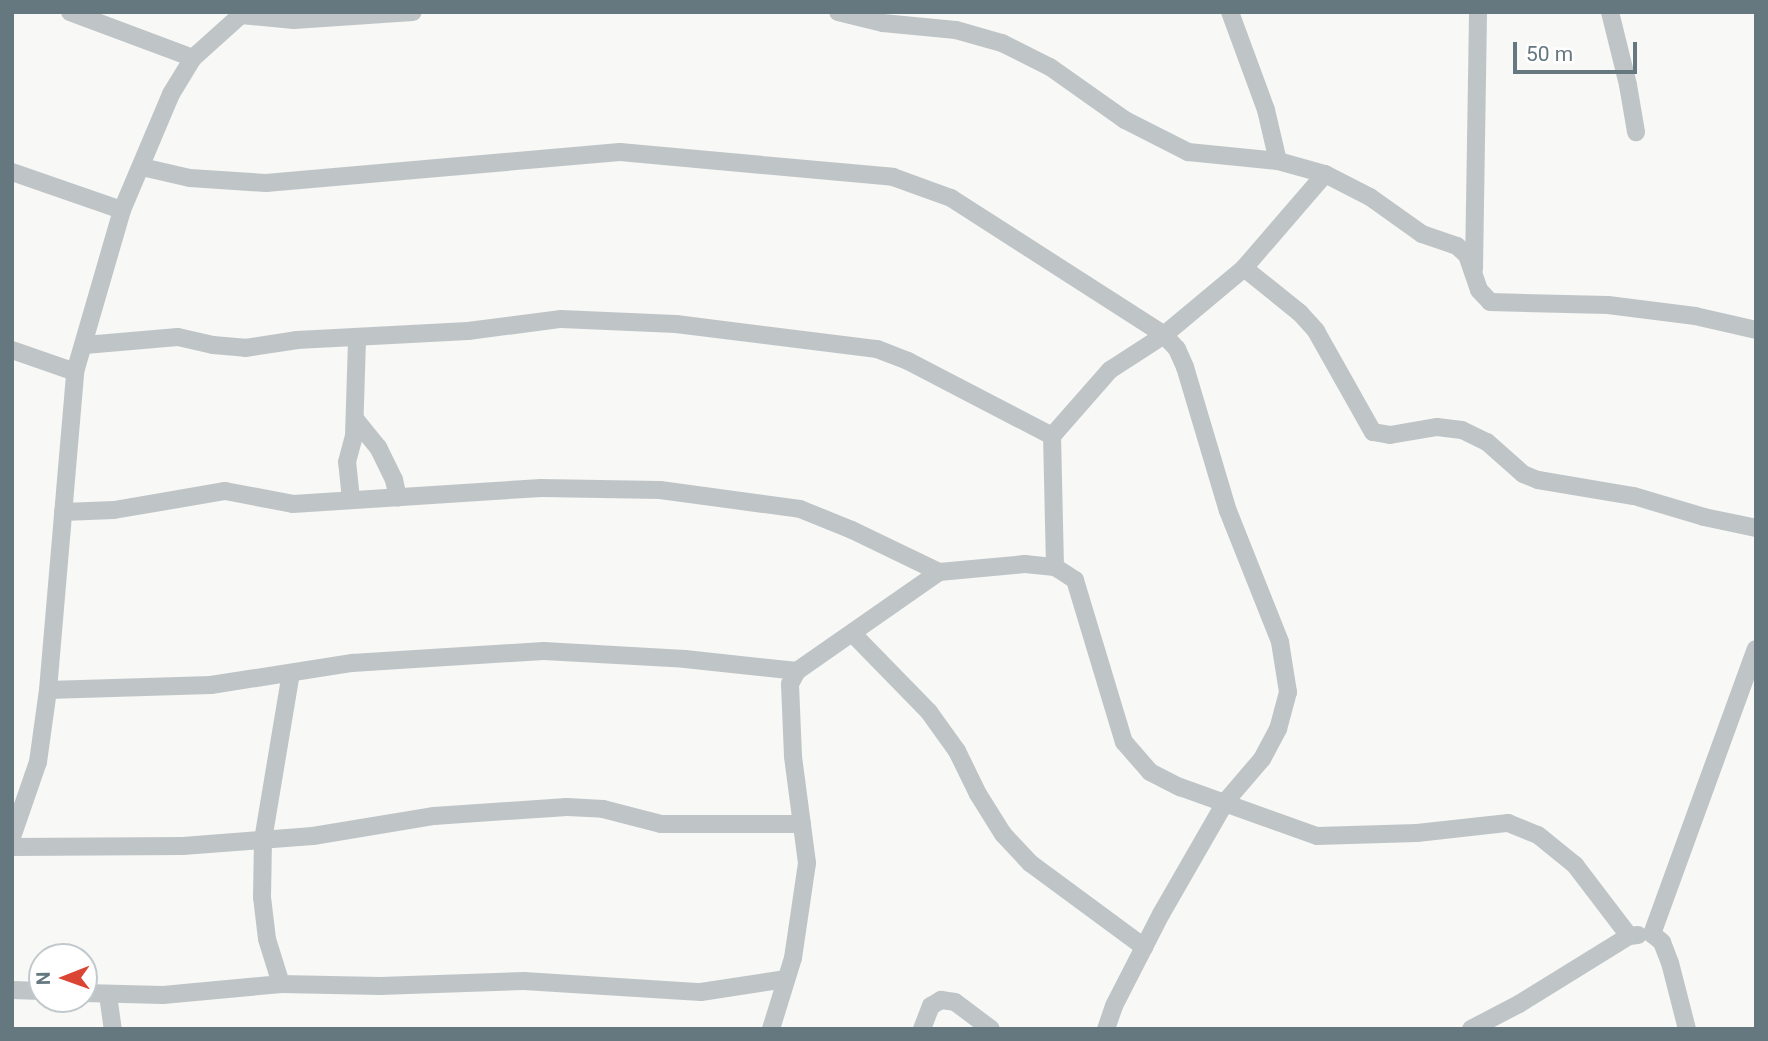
<!DOCTYPE html>
<style>
body{margin:0}
#map{position:relative;width:1768px;height:1041px;overflow:hidden;background:#f8f8f6;font-family:Roboto,sans-serif}
div>[style]{position:absolute}
.minor>*{height:18px;margin:-9px;padding:0 9px;transform-origin:9px;border-radius:9px;background:#bfc5c7}
span{translate:-50% -50%;white-space:nowrap;text-align:center;line-height:1.15;-webkit-text-stroke:7px #fff;paint-order:stroke}
.frame{position:absolute;inset:0;border:14px solid #65777f;pointer-events:none}
.north{position:absolute;left:28px;top:943px;width:70px;height:70px;box-sizing:border-box;background:#fff;border:2px solid #c1c9cc;border-radius:50%;rotate:269deg;font-size:19px;font-weight:700;line-height:28px;text-align:center;color:#65777f}
.north::after{content:'';display:block;margin:auto;width:24px;height:32px;background:#db4533;clip-path:polygon(50% 0,100% 100%,50% 72%,0 100%)}
.scale{position:absolute;left:1513px;top:42px;width:124px;height:32px;box-sizing:border-box;border:4px solid #65777f;border-top:0;padding-left:9px;font-size:21px;line-height:24px;white-space:nowrap;color:#65777f;-webkit-text-stroke:5px #fff;paint-order:stroke}
</style>
<div id="map">
<div class="minor">
<i style="left:70px;top:12px;width:131px;rotate:20.5deg"></i>
<i style="left:838px;top:12px;width:46px;rotate:13.7deg"></i>
<i style="left:883px;top:23px;width:73px;rotate:5.5deg"></i>
<i style="left:956px;top:30px;width:48px;rotate:15.8deg"></i>
<i style="left:1002px;top:43px;width:54px;rotate:26.6deg"></i>
<i style="left:1050px;top:67px;width:92px;rotate:35.2deg"></i>
<i style="left:1125px;top:120px;width:71px;rotate:26.9deg"></i>
<i style="left:1188px;top:152px;width:90px;rotate:5.7deg"></i>
<i style="left:1278px;top:161px;width:49px;rotate:15.5deg"></i>
<i style="left:1325px;top:174px;width:51px;rotate:27.1deg"></i>
<i style="left:1370px;top:197px;width:64px;rotate:35.4deg"></i>
<i style="left:1422px;top:234px;width:37px;rotate:19deg"></i>
<i style="left:1457px;top:246px;width:13px;rotate:42deg"></i>
<i style="left:1467px;top:255px;width:37px;rotate:71deg"></i>
<i style="left:1479px;top:290px;width:16px;rotate:47deg"></i>
<i style="left:1490px;top:302px;width:118px;rotate:1.5deg"></i>
<i style="left:1608px;top:305px;width:88px;rotate:7.2deg"></i>
<i style="left:1695px;top:316px;width:63px;rotate:12.9deg"></i>
<i style="left:1230px;top:12px;width:104px;rotate:69.8deg"></i>
<i style="left:1266px;top:110px;width:52px;rotate:76.8deg"></i>
<i style="left:1610px;top:12px;width:75px;rotate:76.1deg"></i>
<i style="left:1628px;top:85px;width:48px;rotate:80.3deg"></i>
<i style="left:241px;top:15px;width:53px;rotate:5.4deg"></i>
<i style="left:294px;top:20px;width:119px;rotate:-3.8deg"></i>
<i style="left:142px;top:167px;width:49px;rotate:12.9deg"></i>
<i style="left:190px;top:178px;width:76px;rotate:3.8deg"></i>
<i style="left:266px;top:183px;width:355px;rotate:-5deg"></i>
<i style="left:620px;top:152px;width:274px;rotate:5.2deg"></i>
<i style="left:893px;top:177px;width:62px;rotate:19.9deg"></i>
<i style="left:951px;top:198px;width:253px;rotate:32.7deg"></i>
<i style="left:1164px;top:335px;width:19px;rotate:47deg"></i>
<i style="left:1177px;top:349px;width:20px;rotate:66deg"></i>
<i style="left:1185px;top:367px;width:150px;rotate:73.4deg"></i>
<i style="left:1228px;top:511px;width:141px;rotate:68.3deg"></i>
<i style="left:1280px;top:642px;width:51px;rotate:80.9deg"></i>
<i style="left:1288px;top:692px;width:38px;rotate:105deg"></i>
<i style="left:1278px;top:729px;width:34px;rotate:118deg"></i>
<i style="left:1262px;top:759px;width:55px;rotate:130.6deg"></i>
<i style="left:1226px;top:801px;width:130px;rotate:119.9deg"></i>
<i style="left:1161px;top:914px;width:103px;rotate:117.1deg"></i>
<i style="left:1114px;top:1006px;width:24px;rotate:109deg"></i>
<i style="left:12px;top:172px;width:116px;rotate:19.1deg"></i>
<i style="left:1244px;top:268px;width:72px;rotate:38.8deg"></i>
<i style="left:1300px;top:313px;width:24px;rotate:48deg"></i>
<i style="left:1316px;top:331px;width:116px;rotate:60.6deg"></i>
<i style="left:1373px;top:432px;width:17px;rotate:10deg"></i>
<i style="left:1390px;top:435px;width:48px;rotate:-9.7deg"></i>
<i style="left:1437px;top:427px;width:25px;rotate:7deg"></i>
<i style="left:1462px;top:430px;width:28px;rotate:26deg"></i>
<i style="left:1487px;top:442px;width:48px;rotate:41.6deg"></i>
<i style="left:1523px;top:474px;width:16px;rotate:22deg"></i>
<i style="left:1538px;top:480px;width:97px;rotate:9.5deg"></i>
<i style="left:1634px;top:496px;width:73px;rotate:16.7deg"></i>
<i style="left:1704px;top:517px;width:53px;rotate:11.9deg"></i>
<i style="left:1474px;top:269px;width:257px;rotate:-89.1deg"></i>
<i style="left:85px;top:345px;width:93px;rotate:-4.9deg"></i>
<i style="left:178px;top:337px;width:36px;rotate:13deg"></i>
<i style="left:213px;top:345px;width:32px;rotate:5deg"></i>
<i style="left:245px;top:348px;width:53px;rotate:-8.7deg"></i>
<i style="left:297px;top:340px;width:171px;rotate:-3deg"></i>
<i style="left:468px;top:331px;width:94px;rotate:-7.4deg"></i>
<i style="left:561px;top:319px;width:115px;rotate:2.5deg"></i>
<i style="left:676px;top:324px;width:203px;rotate:7.1deg"></i>
<i style="left:877px;top:349px;width:33px;rotate:21deg"></i>
<i style="left:908px;top:361px;width:162px;rotate:27.5deg"></i>
<i style="left:12px;top:350px;width:67px;rotate:19.2deg"></i>
<i style="left:355px;top:419px;width:36px;rotate:51deg"></i>
<i style="left:378px;top:447px;width:37px;rotate:64deg"></i>
<i style="left:394px;top:480px;width:18px;rotate:77deg"></i>
<i style="left:351px;top:499px;width:37px;rotate:-96deg"></i>
<i style="left:347px;top:462px;width:27px;rotate:-75deg"></i>
<i style="left:354px;top:436px;width:97px;rotate:-88.2deg"></i>
<i style="left:63px;top:512px;width:51px;rotate:-2.2deg"></i>
<i style="left:114px;top:510px;width:113px;rotate:-9.7deg"></i>
<i style="left:225px;top:491px;width:69px;rotate:10.8deg"></i>
<i style="left:293px;top:504px;width:249px;rotate:-3.7deg"></i>
<i style="left:541px;top:488px;width:119px;rotate:1deg"></i>
<i style="left:660px;top:490px;width:141px;rotate:7.7deg"></i>
<i style="left:800px;top:509px;width:56px;rotate:22deg"></i>
<i style="left:852px;top:530px;width:97px;rotate:25.8deg"></i>
<i style="left:1055px;top:567px;width:131px;rotate:-91.3deg"></i>
<i style="left:1052px;top:436px;width:88px;rotate:-48.7deg"></i>
<i style="left:1110px;top:370px;width:64px;rotate:-32.9deg"></i>
<i style="left:1164px;top:335px;width:104px;rotate:-39.9deg"></i>
<i style="left:1244px;top:268px;width:124px;rotate:-49.2deg"></i>
<i style="left:853px;top:634px;width:109px;rotate:45.7deg"></i>
<i style="left:929px;top:712px;width:48px;rotate:54.3deg"></i>
<i style="left:957px;top:751px;width:48px;rotate:64deg"></i>
<i style="left:978px;top:794px;width:47px;rotate:58deg"></i>
<i style="left:1003px;top:834px;width:40px;rotate:47deg"></i>
<i style="left:1030px;top:863px;width:142px;rotate:36.4deg"></i>
<i style="left:48px;top:690px;width:163px;rotate:-1.8deg"></i>
<i style="left:211px;top:685px;width:143px;rotate:-8.9deg"></i>
<i style="left:352px;top:663px;width:192px;rotate:-3.6deg"></i>
<i style="left:544px;top:651px;width:141px;rotate:3.2deg"></i>
<i style="left:685px;top:659px;width:113px;rotate:6.1deg"></i>
<i style="left:12px;top:837px;width:79px;rotate:-70.9deg"></i>
<i style="left:38px;top:762px;width:73px;rotate:-82.1deg"></i>
<i style="left:48px;top:690px;width:319px;rotate:-85.1deg"></i>
<i style="left:75px;top:372px;width:169px;rotate:-73.8deg"></i>
<i style="left:122px;top:210px;width:126px;rotate:-67.1deg"></i>
<i style="left:171px;top:94px;width:42px;rotate:-58.6deg"></i>
<i style="left:193px;top:58px;width:69px;rotate:-42deg"></i>
<i style="left:12px;top:847px;width:171px;rotate:-0.3deg"></i>
<i style="left:183px;top:846px;width:130px;rotate:-4.4deg"></i>
<i style="left:313px;top:836px;width:123px;rotate:-9.4deg"></i>
<i style="left:434px;top:816px;width:133px;rotate:-3.9deg"></i>
<i style="left:567px;top:807px;width:36px;rotate:3deg"></i>
<i style="left:603px;top:809px;width:60px;rotate:14.5deg"></i>
<i style="left:661px;top:824px;width:141px"></i>
<i style="left:281px;top:984px;width:47px;rotate:-107.3deg"></i>
<i style="left:267px;top:939px;width:42px;rotate:-96.8deg"></i>
<i style="left:262px;top:897px;width:57px;rotate:-89deg"></i>
<i style="left:263px;top:840px;width:169px;rotate:-80.5deg"></i>
<i style="left:12px;top:990px;width:30px;rotate:2deg"></i>
<i style="left:84px;top:993px;width:79px;rotate:1.5deg"></i>
<i style="left:163px;top:995px;width:119px;rotate:-5.3deg"></i>
<i style="left:281px;top:984px;width:99px;rotate:1.2deg"></i>
<i style="left:380px;top:986px;width:144px;rotate:-2deg"></i>
<i style="left:524px;top:981px;width:177px;rotate:3.6deg"></i>
<i style="left:701px;top:992px;width:86px;rotate:-8.7deg"></i>
<i style="left:108px;top:995px;width:34px;rotate:82deg"></i>
<i style="left:771px;top:1029px;width:74px;rotate:-72.8deg"></i>
<i style="left:793px;top:958px;width:96px;rotate:-81.6deg"></i>
<i style="left:807px;top:863px;width:108px;rotate:-97.5deg"></i>
<i style="left:793px;top:756px;width:72px;rotate:-92.4deg"></i>
<i style="left:790px;top:684px;width:15px;rotate:-62deg"></i>
<i style="left:797px;top:671px;width:173px;rotate:-34.9deg"></i>
<i style="left:939px;top:572px;width:86px;rotate:-5.3deg"></i>
<i style="left:1025px;top:564px;width:30px;rotate:6deg"></i>
<i style="left:1055px;top:567px;width:24px;rotate:33deg"></i>
<i style="left:1075px;top:580px;width:169px;rotate:73.2deg"></i>
<i style="left:1124px;top:742px;width:40px;rotate:49deg"></i>
<i style="left:1150px;top:772px;width:34px;rotate:27deg"></i>
<i style="left:1180px;top:787px;width:145px;rotate:19.7deg"></i>
<i style="left:1317px;top:836px;width:100px;rotate:-1.7deg"></i>
<i style="left:1417px;top:833px;width:92px;rotate:-6.3deg"></i>
<i style="left:1508px;top:823px;width:32px;rotate:22deg"></i>
<i style="left:1538px;top:835px;width:48px;rotate:39deg"></i>
<i style="left:1575px;top:865px;width:89px;rotate:52.7deg"></i>
<i style="left:922px;top:1029px;width:25px;rotate:-69deg"></i>
<i style="left:931px;top:1006px;width:12px;rotate:-31deg"></i>
<i style="left:941px;top:1000px;width:14px;rotate:8deg"></i>
<i style="left:955px;top:1002px;width:45px;rotate:36.9deg"></i>
<i style="left:1471px;top:1029px;width:54px;rotate:-27.5deg"></i>
<i style="left:1519px;top:1004px;width:129px;rotate:-31.7deg"></i>
<i style="left:1629px;top:936px;width:9px;rotate:-6deg"></i>
<i style="left:1687px;top:1029px;width:68px;rotate:-104.4deg"></i>
<i style="left:1670px;top:963px;width:22px;rotate:-111deg"></i>
<i style="left:1662px;top:942px;width:13px;rotate:-141deg"></i>
<i style="left:1652px;top:934px;width:303px;rotate:-70deg"></i>
</div>
<div class="frame"></div>
<div class="north">N</div>
<div class="scale">50 m</div>
</div>
